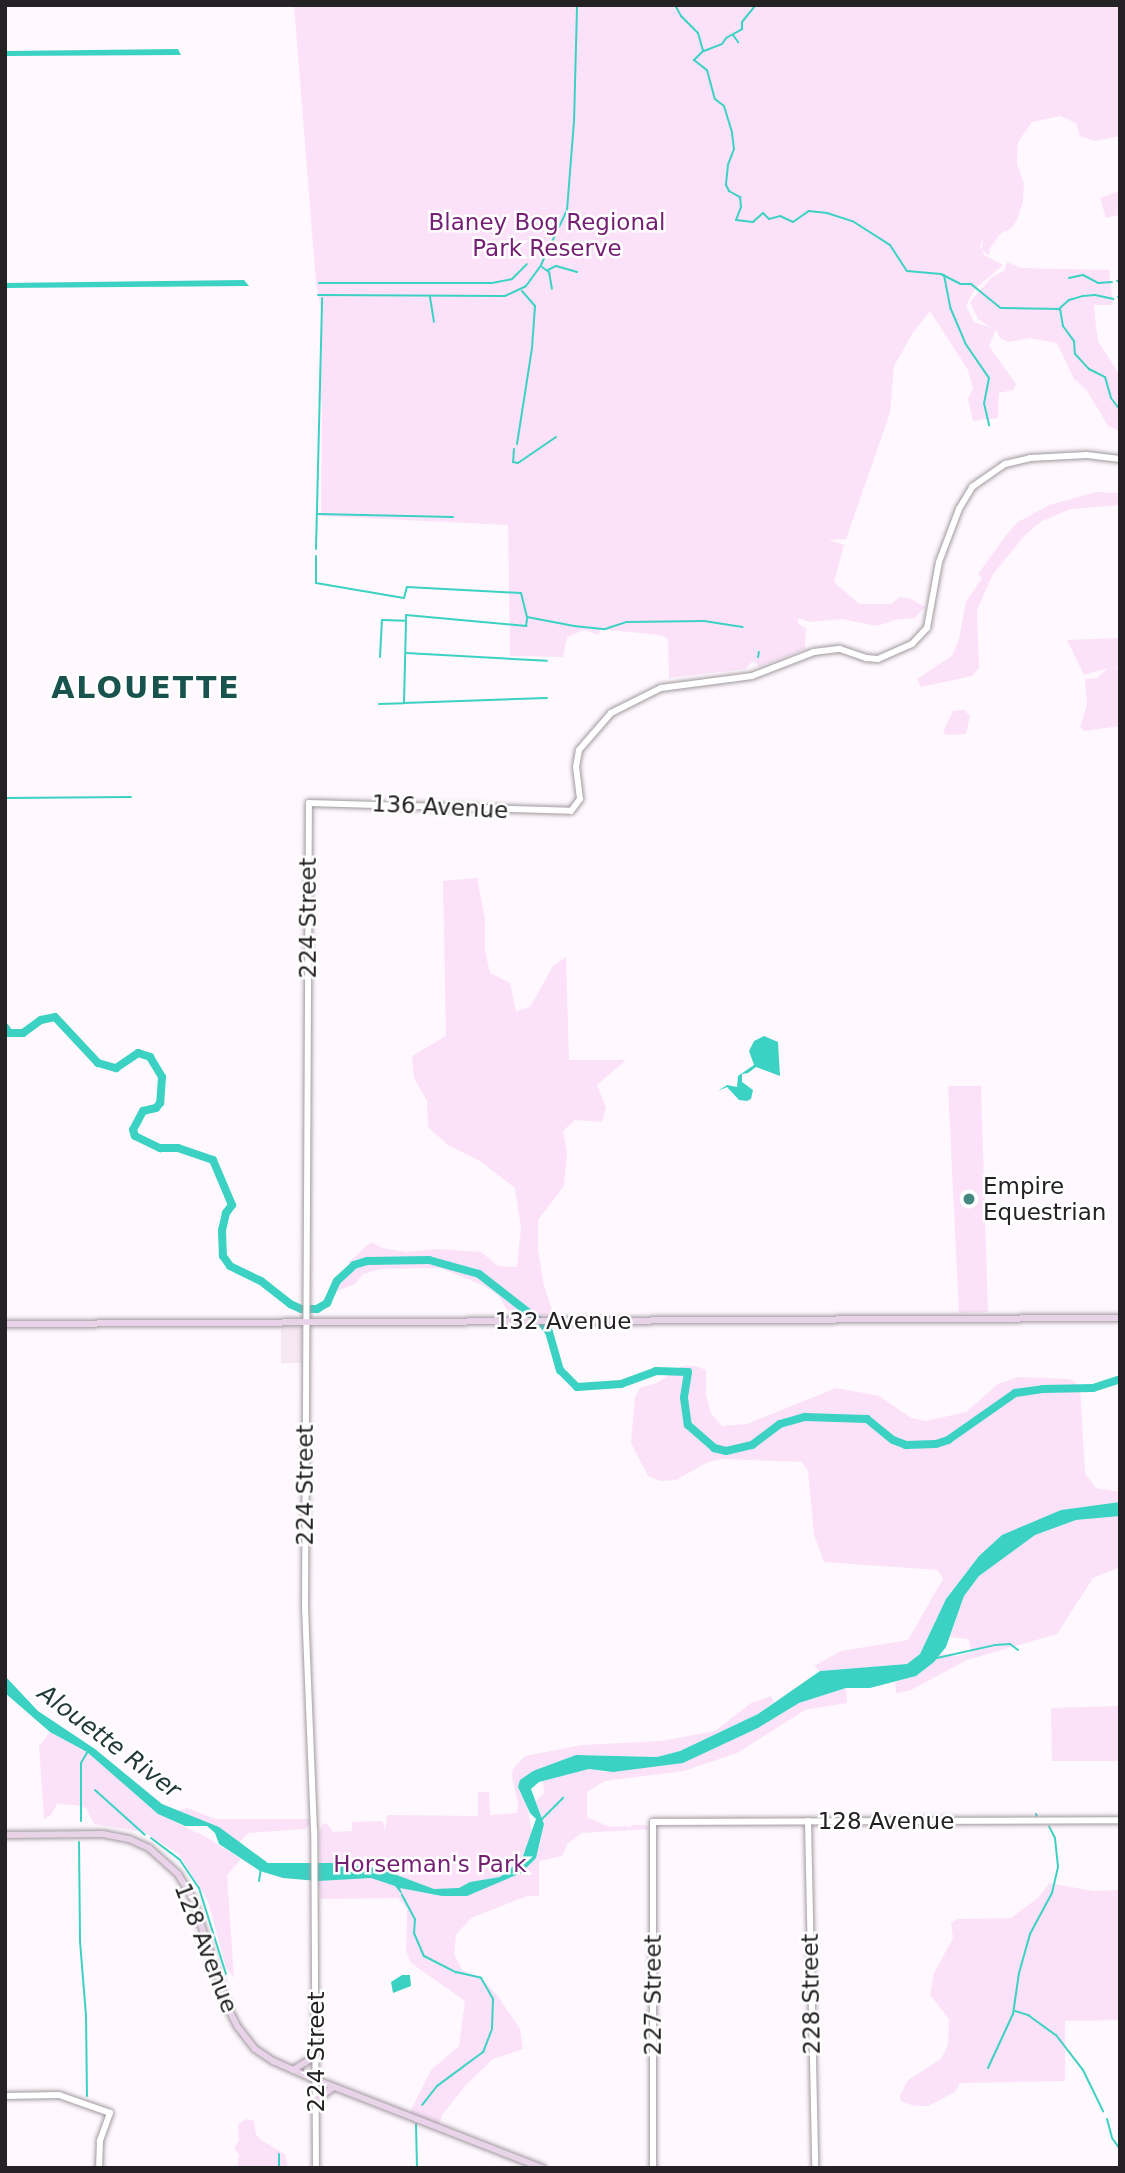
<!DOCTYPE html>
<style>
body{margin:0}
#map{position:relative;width:1125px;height:2173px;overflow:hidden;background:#fff8fe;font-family:"DejaVu Sans",sans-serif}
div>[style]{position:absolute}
.built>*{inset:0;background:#f5e8f3}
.green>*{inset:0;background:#fbe2f9}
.water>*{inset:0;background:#3cd2c3}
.stream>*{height:2px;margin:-1px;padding:0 1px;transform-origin:1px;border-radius:1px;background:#3cd2c3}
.river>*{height:8px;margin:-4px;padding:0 4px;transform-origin:4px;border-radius:4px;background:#3cd2c3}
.roads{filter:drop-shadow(0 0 2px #a09a9f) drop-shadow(0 0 2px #a09a9f)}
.tertiary>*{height:6px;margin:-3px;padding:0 3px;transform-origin:3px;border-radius:3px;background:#fff}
.secondary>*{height:6px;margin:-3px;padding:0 3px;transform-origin:3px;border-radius:3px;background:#e9d3e8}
.dots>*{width:19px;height:19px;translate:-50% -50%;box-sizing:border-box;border:4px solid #fff;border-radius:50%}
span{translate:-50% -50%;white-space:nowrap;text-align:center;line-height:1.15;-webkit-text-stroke:5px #fff;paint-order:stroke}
.park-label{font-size:23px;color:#741f73}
.street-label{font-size:23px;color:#242224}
.poi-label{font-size:23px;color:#242224}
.left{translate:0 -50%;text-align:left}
.water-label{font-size:24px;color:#223a37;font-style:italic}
.district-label{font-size:30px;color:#19534d;font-weight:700;letter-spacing:2px}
.frame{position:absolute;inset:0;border:7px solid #242224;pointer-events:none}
</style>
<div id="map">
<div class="built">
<i style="clip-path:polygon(281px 1325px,302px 1327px,302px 1363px,281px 1363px)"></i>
</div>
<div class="green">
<i style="clip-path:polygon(294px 5px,1120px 5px,1120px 136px,1096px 141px,1080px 136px,1076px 123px,1060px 116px,1032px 122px,1018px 142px,1017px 164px,1024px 184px,1023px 201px,1017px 220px,1011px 229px,1001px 233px,990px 248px,989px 256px,982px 250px,983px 238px,980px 246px,984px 255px,1003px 265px,974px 290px,966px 306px,974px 322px,992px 328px,978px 319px,970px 302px,992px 277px,1005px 270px,1007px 262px,1021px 268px,1109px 270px,1113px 305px,1094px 305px,1096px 327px,1098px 341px,1120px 376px,1120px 431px,1108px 426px,1086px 389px,1074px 379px,1057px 343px,1030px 338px,1008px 342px,1001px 339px,996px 330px,989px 346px,1016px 384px,1013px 390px,999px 393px,998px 418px,973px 421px,968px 399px,973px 388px,968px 370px,930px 311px,912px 334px,894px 366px,890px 413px,846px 539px,829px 540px,844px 545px,834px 582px,859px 604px,891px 604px,900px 597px,909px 598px,925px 607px,915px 618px,895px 620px,877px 626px,842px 619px,809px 622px,798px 618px,798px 624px,806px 628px,805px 649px,758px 667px,757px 663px,752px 662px,745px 669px,669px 678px,668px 639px,660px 635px,600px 629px,599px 635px,584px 630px,567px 637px,563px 657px,510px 656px,508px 525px,321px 516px,322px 401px,318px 401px,322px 315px,316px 283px)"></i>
<i style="clip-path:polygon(1120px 191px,1120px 215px,1106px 218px,1100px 198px)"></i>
<i style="clip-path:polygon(1096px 492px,1120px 493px,1120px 505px,1071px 509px,1042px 521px,1026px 534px,993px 574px,977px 610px,979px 668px,972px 676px,921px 687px,917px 679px,952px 656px,959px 639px,966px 602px,982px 578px,978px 574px,1007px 534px,1018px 522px,1049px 505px)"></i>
<i style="clip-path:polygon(1120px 638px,1120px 667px,1112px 667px,1120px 668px,1120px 726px,1085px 731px,1080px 727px,1087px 705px,1085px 679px,1097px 678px,1108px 668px,1084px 675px,1067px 640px)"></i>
<i style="clip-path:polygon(953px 711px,964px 710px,970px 716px,966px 734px,946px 735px,943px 732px)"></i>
<i style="clip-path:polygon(477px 878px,485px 919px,485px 951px,490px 973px,510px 983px,516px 1011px,530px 1007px,553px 966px,566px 957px,569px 1060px,626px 1060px,597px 1085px,606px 1108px,602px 1122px,575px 1120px,563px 1131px,567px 1153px,564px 1186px,538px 1220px,538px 1250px,544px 1286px,556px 1321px,514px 1321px,498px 1295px,482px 1285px,440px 1268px,381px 1269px,363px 1274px,355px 1284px,335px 1292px,350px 1261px,371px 1242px,382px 1248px,406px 1252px,437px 1249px,481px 1252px,498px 1266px,517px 1267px,521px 1228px,515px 1188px,480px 1161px,448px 1145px,428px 1127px,427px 1101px,414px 1078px,412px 1056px,446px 1036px,443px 881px)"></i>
<i style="clip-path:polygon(948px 1086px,981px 1086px,988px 1312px,959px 1313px)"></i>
<i style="clip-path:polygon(682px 1366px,695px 1366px,706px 1370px,706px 1395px,711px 1414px,722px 1426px,747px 1424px,836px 1388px,879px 1396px,911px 1418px,926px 1421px,966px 1412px,998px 1384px,1018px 1377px,1070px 1379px,1080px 1386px,1085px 1473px,1096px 1488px,1120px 1492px,1120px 1502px,1061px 1510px,979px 1556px,946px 1599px,920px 1654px,907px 1664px,820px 1671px,814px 1666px,841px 1651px,908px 1640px,943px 1579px,938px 1570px,824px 1562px,814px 1535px,808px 1471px,802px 1462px,722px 1459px,708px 1462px,676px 1480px,660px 1481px,648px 1476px,631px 1443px,635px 1397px,640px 1388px,657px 1383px)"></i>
<i style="clip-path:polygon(1120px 1516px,1120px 1567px,1093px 1578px,1057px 1634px,967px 1660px,909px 1691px,896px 1693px,895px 1682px,916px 1676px,941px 1654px,959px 1656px,972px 1652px,968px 1639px,950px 1637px,964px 1596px,979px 1576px,999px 1560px,1035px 1535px,1076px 1520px)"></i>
<i style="clip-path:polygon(846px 1688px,847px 1703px,805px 1710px,737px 1753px,684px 1771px,605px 1781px,587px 1792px,587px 1817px,610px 1827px,627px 1826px,628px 1828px,633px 1825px,646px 1825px,649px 1829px,582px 1833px,568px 1843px,562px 1856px,539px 1861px,539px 1896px,527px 1896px,471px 1918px,456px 1935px,454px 1954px,462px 1970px,481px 1978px,497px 1995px,520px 2029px,523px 2049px,493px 2059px,466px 2085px,442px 2115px,439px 2126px,409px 2114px,431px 2070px,459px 2046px,465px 2001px,411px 1963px,406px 1951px,407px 1908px,398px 1898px,321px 1899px,318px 1881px,321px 1880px,319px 1833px,322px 1825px,327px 1823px,333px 1832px,352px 1831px,352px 1822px,383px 1821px,385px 1831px,387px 1815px,478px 1816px,478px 1792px,489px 1792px,490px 1815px,517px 1813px,518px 1804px,512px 1776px,513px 1769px,525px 1756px,582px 1745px,661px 1741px,715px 1731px,751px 1703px,771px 1696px,774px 1702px,758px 1714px,680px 1751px,657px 1757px,577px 1755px,552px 1765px,520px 1792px,527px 1803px,531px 1829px,538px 1830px,539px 1848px,544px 1824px,536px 1801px,544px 1793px,543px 1781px,589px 1769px,604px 1772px,683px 1763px,758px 1728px,799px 1703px)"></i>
<i style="clip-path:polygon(1120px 1706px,1120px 1761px,1052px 1761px,1051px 1708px)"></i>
<i style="clip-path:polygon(50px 1732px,87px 1752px,158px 1814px,206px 1837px,241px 1859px,227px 1875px,234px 1978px,226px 1968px,208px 1901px,179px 1854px,144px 1832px,94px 1824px,86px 1808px,76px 1805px,57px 1804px,51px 1815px,44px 1819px,39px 1746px)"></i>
<i style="clip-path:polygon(187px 1808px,215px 1819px,311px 1819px,311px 1822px,305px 1829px,248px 1833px,238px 1844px,219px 1827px,177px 1811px)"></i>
<i style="clip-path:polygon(1049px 1883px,1093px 1891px,1120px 1890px,1120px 2020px,1065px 2021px,1065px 2081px,960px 2083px,955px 2092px,928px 2106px,914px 2106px,901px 2101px,900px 2096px,908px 2080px,941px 2059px,948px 2045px,949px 2019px,930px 1995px,934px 1973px,953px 1938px,951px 1923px,958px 1919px,1011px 1918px,1039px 1897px)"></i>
<i style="clip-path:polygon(246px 2119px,254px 2121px,256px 2135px,261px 2140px,285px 2154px,288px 2168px,237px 2168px,239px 2155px,234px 2148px,239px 2141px,238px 2124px)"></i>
</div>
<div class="water">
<i style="clip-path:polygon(178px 49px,181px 55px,5px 56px,5px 51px)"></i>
<i style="clip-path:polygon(244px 280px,249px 286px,5px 288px,5px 283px)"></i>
<i style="clip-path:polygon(764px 1036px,778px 1042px,780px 1076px,756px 1067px,748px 1073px,742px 1074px,742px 1082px,753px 1090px,751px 1099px,747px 1101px,739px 1100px,727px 1087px,718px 1091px,727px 1085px,737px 1087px,738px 1076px,754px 1065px,749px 1051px,754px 1041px)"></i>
<i style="clip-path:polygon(1120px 1502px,1120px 1516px,1076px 1520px,1035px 1535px,979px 1576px,964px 1596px,946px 1647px,934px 1662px,916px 1676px,870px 1688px,846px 1688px,799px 1703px,758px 1728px,683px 1763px,613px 1772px,589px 1769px,539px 1782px,531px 1789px,544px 1824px,536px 1858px,521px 1873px,467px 1896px,442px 1896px,400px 1888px,403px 1896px,395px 1886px,371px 1878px,318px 1881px,283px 1878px,260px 1871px,219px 1844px,215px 1833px,207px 1826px,185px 1826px,158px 1814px,87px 1752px,50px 1732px,5px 1693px,5px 1676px,38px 1711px,95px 1749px,162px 1804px,219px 1827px,268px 1863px,331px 1863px,378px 1868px,434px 1889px,459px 1888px,470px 1882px,500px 1877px,522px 1859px,536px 1819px,530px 1813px,518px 1787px,520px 1780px,533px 1771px,576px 1755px,657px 1757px,680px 1751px,758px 1714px,820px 1671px,907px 1664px,920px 1654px,946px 1599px,979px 1556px,1002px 1535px,1061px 1510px)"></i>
<i style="clip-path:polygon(402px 1975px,410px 1975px,411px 1986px,393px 1993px,391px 1982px)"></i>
</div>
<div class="stream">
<i style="left:675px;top:5px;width:13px;rotate:61deg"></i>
<i style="left:681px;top:16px;width:24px;rotate:45deg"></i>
<i style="left:698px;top:33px;width:19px;rotate:74deg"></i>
<i style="left:703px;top:51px;width:13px;rotate:135deg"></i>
<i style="left:694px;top:60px;width:16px;rotate:38deg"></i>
<i style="left:707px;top:70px;width:30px;rotate:75deg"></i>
<i style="left:715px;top:99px;width:11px;rotate:38deg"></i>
<i style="left:724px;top:106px;width:28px;rotate:73deg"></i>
<i style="left:732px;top:133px;width:16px;rotate:83deg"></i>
<i style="left:734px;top:149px;width:17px;rotate:111deg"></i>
<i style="left:728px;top:165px;width:20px;rotate:96deg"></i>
<i style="left:726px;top:185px;width:7px;rotate:63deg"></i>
<i style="left:729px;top:191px;width:13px;rotate:29deg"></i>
<i style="left:740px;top:197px;width:10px;rotate:84deg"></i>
<i style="left:741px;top:207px;width:14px;rotate:111deg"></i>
<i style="left:736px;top:220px;width:17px;rotate:7deg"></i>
<i style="left:753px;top:222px;width:13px;rotate:-42deg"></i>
<i style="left:763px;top:213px;width:8px;rotate:45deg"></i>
<i style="left:769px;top:219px;width:11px;rotate:-15deg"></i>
<i style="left:780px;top:216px;width:14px;rotate:25deg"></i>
<i style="left:793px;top:222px;width:19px;rotate:-35deg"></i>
<i style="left:809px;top:211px;width:18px;rotate:6deg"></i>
<i style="left:827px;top:213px;width:28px;rotate:18deg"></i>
<i style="left:854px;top:222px;width:43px;rotate:32.6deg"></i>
<i style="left:890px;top:245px;width:31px;rotate:57deg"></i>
<i style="left:907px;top:271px;width:34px;rotate:5deg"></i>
<i style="left:941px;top:274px;width:22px;rotate:27deg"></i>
<i style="left:961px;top:284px;width:10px"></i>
<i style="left:971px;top:284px;width:38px;rotate:39deg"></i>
<i style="left:1001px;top:308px;width:59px;rotate:1deg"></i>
<i style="left:1060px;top:309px;width:17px;rotate:80deg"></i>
<i style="left:1063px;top:326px;width:19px;rotate:54deg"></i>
<i style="left:1074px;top:341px;width:13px;rotate:86deg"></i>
<i style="left:1075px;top:354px;width:21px;rotate:47deg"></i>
<i style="left:1089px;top:369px;width:18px;rotate:27deg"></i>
<i style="left:1105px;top:377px;width:22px;rotate:74deg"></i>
<i style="left:1111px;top:398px;width:15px;rotate:53deg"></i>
<i style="left:733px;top:35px;width:9px;rotate:54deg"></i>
<i style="left:704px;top:51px;width:19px;rotate:-21deg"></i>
<i style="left:722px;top:44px;width:7px;rotate:-56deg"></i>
<i style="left:726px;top:38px;width:18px;rotate:-29deg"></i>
<i style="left:742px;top:29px;width:7px;rotate:-90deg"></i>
<i style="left:742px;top:22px;width:22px;rotate:-51deg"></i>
<i style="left:542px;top:267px;width:9px;rotate:36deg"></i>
<i style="left:549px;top:272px;width:17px;rotate:80deg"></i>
<i style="left:548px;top:270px;width:9px;rotate:-27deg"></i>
<i style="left:556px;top:266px;width:22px;rotate:16deg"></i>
<i style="left:944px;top:275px;width:33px;rotate:79deg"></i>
<i style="left:950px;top:307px;width:39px;rotate:67deg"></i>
<i style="left:965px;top:343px;width:42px;rotate:55.6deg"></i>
<i style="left:989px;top:378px;width:25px;rotate:101deg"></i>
<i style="left:984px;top:403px;width:23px;rotate:77deg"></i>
<i style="left:1069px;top:278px;width:14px;rotate:-12deg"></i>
<i style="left:1083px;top:275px;width:17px;rotate:28deg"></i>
<i style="left:1098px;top:283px;width:14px;rotate:-4deg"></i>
<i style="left:1117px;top:281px;width:3px"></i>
<i style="left:319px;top:283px;width:173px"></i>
<i style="left:492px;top:283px;width:20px;rotate:-11deg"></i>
<i style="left:512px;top:279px;width:21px;rotate:-45deg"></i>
<i style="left:318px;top:295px;width:187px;rotate:0.3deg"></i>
<i style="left:505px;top:296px;width:23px;rotate:-25deg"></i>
<i style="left:526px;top:286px;width:26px;rotate:-54deg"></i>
<i style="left:541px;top:265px;width:61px;rotate:-64.7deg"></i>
<i style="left:567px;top:210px;width:88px;rotate:-85.5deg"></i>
<i style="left:574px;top:122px;width:117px;rotate:-88.5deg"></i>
<i style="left:430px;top:297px;width:25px;rotate:81deg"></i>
<i style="left:1118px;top:297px;width:2px"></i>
<i style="left:1060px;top:308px;width:12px;rotate:-42deg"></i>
<i style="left:1069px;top:300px;width:15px;rotate:-16deg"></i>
<i style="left:1083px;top:296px;width:12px;rotate:-5deg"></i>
<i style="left:1095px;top:295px;width:19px;rotate:12deg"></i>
<i style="left:517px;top:444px;width:97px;rotate:-81.1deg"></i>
<i style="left:532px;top:348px;width:42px;rotate:-85.9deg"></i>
<i style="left:535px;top:306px;width:20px;rotate:-131deg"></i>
<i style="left:514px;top:449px;width:13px;rotate:94deg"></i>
<i style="left:513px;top:462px;width:5px;rotate:11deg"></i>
<i style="left:518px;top:463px;width:46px;rotate:-34.4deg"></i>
<i style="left:318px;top:514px;width:135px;rotate:1.3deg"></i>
<i style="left:316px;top:549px;width:251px;rotate:-88.6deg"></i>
<i style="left:316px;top:556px;width:27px;rotate:90deg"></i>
<i style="left:316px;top:583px;width:89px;rotate:9.7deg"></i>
<i style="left:404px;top:598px;width:11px;rotate:-75deg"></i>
<i style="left:407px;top:587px;width:114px;rotate:3deg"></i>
<i style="left:521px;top:593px;width:25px;rotate:76deg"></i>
<i style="left:527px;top:617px;width:48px;rotate:10.8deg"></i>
<i style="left:574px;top:626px;width:31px;rotate:6deg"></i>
<i style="left:605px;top:629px;width:23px;rotate:-18deg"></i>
<i style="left:627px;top:622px;width:77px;rotate:-0.7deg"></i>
<i style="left:704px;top:621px;width:39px;rotate:9deg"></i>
<i style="left:406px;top:653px;width:141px;rotate:3.2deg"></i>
<i style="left:380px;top:657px;width:37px;rotate:-87deg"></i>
<i style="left:382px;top:620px;width:24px;rotate:2deg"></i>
<i style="left:406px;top:621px;width:6px;rotate:-90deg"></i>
<i style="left:406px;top:615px;width:121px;rotate:5.2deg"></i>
<i style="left:526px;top:626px;width:7px;rotate:-82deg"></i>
<i style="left:758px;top:657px;width:5px;rotate:-79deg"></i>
<i style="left:404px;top:703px;width:143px;rotate:-2deg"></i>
<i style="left:379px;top:704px;width:25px;rotate:-2deg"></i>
<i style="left:404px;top:703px;width:81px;rotate:-88.6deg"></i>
<i style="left:5px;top:798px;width:126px;rotate:-0.5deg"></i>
<i style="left:937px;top:1658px;width:59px;rotate:-12.6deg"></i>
<i style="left:995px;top:1645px;width:15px;rotate:-4deg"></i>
<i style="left:1010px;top:1644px;width:10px;rotate:37deg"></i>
<i style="left:95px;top:1790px;width:67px;rotate:42deg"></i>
<i style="left:1036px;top:1814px;width:2px;rotate:63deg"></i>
<i style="left:542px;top:1819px;width:30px;rotate:-45deg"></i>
<i style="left:81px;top:1821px;width:58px;rotate:-90deg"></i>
<i style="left:81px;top:1763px;width:14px;rotate:-60deg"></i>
<i style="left:151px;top:1838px;width:36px;rotate:37deg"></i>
<i style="left:180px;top:1860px;width:34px;rotate:56deg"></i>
<i style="left:199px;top:1888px;width:90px;rotate:72.6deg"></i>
<i style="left:79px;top:1842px;width:99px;rotate:89.4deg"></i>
<i style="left:80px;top:1941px;width:75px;rotate:85.4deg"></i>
<i style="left:86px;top:2016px;width:80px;rotate:89.3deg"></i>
<i style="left:259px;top:1881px;width:12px;rotate:-81deg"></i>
<i style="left:402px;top:1895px;width:27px;rotate:62deg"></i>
<i style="left:415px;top:1919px;width:14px;rotate:94deg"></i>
<i style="left:414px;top:1933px;width:25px;rotate:67deg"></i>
<i style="left:424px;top:1956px;width:36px;rotate:27deg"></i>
<i style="left:456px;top:1972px;width:26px;rotate:13deg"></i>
<i style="left:481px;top:1978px;width:24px;rotate:60deg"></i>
<i style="left:493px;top:1999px;width:30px;rotate:92deg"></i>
<i style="left:492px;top:2029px;width:25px;rotate:111deg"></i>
<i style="left:483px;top:2052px;width:57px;rotate:143.5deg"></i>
<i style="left:437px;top:2086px;width:24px;rotate:128deg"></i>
<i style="left:1015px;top:2011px;width:14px;rotate:17deg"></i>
<i style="left:1028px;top:2015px;width:34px;rotate:36deg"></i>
<i style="left:1056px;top:2035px;width:44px;rotate:52.4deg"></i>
<i style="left:1083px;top:2070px;width:46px;rotate:64deg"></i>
<i style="left:988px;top:2068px;width:60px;rotate:-65.2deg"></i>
<i style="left:1013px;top:2014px;width:41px;rotate:-81.7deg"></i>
<i style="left:1019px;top:1973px;width:41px;rotate:-74.2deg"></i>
<i style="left:1030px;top:1934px;width:47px;rotate:-61.8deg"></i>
<i style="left:1052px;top:1893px;width:27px;rotate:-77deg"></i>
<i style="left:1058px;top:1867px;width:29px;rotate:-96deg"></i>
<i style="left:1055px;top:1838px;width:13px;rotate:-117deg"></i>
<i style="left:1107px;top:2119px;width:20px;rotate:75deg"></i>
<i style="left:1112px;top:2138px;width:14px;rotate:54deg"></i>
<i style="left:416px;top:2124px;width:44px;rotate:88.7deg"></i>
<i style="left:279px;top:2154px;width:14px;rotate:90deg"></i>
</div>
<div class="river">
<i style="left:5px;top:1027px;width:7px;rotate:56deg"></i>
<i style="left:9px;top:1033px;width:14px"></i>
<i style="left:23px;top:1033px;width:22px;rotate:-36deg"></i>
<i style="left:41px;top:1020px;width:14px;rotate:-12deg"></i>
<i style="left:55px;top:1017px;width:63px;rotate:46.9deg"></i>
<i style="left:98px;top:1063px;width:19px;rotate:16deg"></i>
<i style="left:116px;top:1068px;width:27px;rotate:-34deg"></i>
<i style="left:138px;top:1053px;width:13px;rotate:18deg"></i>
<i style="left:150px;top:1057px;width:23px;rotate:59deg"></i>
<i style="left:162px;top:1077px;width:26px;rotate:94deg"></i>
<i style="left:160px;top:1103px;width:6px;rotate:129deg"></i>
<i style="left:156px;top:1108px;width:13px;rotate:167deg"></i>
<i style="left:143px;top:1111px;width:21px;rotate:118deg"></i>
<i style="left:133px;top:1130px;width:6px;rotate:72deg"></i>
<i style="left:135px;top:1136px;width:28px;rotate:26deg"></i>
<i style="left:160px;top:1148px;width:18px"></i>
<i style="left:178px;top:1148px;width:37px;rotate:19deg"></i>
<i style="left:213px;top:1160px;width:49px;rotate:67.1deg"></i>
<i style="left:232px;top:1205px;width:10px;rotate:127deg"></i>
<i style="left:226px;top:1213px;width:17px;rotate:103deg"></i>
<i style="left:222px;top:1230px;width:26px;rotate:88deg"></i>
<i style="left:223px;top:1256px;width:12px;rotate:55deg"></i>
<i style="left:230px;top:1266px;width:34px;rotate:26deg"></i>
<i style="left:261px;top:1281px;width:37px;rotate:38deg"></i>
<i style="left:290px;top:1304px;width:12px;rotate:24deg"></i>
<i style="left:301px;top:1309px;width:16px"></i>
<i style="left:317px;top:1309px;width:12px;rotate:-31deg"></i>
<i style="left:327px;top:1303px;width:24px;rotate:-66deg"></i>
<i style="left:337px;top:1281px;width:23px;rotate:-43deg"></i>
<i style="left:354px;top:1265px;width:14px;rotate:-17deg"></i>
<i style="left:367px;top:1261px;width:62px;rotate:-0.9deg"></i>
<i style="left:429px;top:1260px;width:52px;rotate:15.6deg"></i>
<i style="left:479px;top:1274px;width:80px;rotate:37.9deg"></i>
<i style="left:542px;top:1323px;width:11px;rotate:52deg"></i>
<i style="left:549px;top:1332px;width:40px;rotate:74deg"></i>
<i style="left:560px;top:1370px;width:24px;rotate:45deg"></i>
<i style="left:577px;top:1387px;width:44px;rotate:-3.9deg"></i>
<i style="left:621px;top:1384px;width:37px;rotate:-20deg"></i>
<i style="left:656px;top:1371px;width:32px;rotate:2deg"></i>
<i style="left:688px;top:1372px;width:26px;rotate:99deg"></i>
<i style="left:684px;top:1398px;width:27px;rotate:82deg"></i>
<i style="left:688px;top:1425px;width:35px;rotate:41deg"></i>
<i style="left:714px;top:1448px;width:12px;rotate:14deg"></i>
<i style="left:726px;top:1451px;width:27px;rotate:-13deg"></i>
<i style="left:752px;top:1445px;width:35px;rotate:-37deg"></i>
<i style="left:780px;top:1424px;width:26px;rotate:-16deg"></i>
<i style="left:805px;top:1417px;width:62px;rotate:1.8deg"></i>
<i style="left:867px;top:1419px;width:33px;rotate:39deg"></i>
<i style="left:893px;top:1440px;width:14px;rotate:21deg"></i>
<i style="left:906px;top:1445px;width:30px;rotate:-2deg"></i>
<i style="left:936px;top:1444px;width:13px;rotate:-18deg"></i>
<i style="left:948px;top:1440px;width:82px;rotate:-35deg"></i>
<i style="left:1015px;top:1393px;width:28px;rotate:-8deg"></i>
<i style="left:1043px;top:1389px;width:50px;rotate:-1.1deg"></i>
<i style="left:1093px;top:1388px;width:28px;rotate:-18deg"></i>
</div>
<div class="roads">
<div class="tertiary">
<i style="left:808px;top:1821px;width:347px;rotate:88.8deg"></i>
<i style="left:5px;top:2096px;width:54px;rotate:-1.1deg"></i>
<i style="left:59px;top:2095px;width:54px;rotate:19.4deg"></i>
<i style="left:110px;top:2113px;width:30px;rotate:110deg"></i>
<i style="left:100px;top:2141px;width:27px;rotate:92deg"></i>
<i style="left:316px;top:2168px;width:337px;rotate:-90.3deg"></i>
<i style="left:314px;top:1831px;width:223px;rotate:-92.3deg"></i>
<i style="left:305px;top:1608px;width:805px;rotate:-89.72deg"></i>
<i style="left:309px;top:803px;width:262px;rotate:1.7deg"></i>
<i style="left:571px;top:811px;width:15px;rotate:-53deg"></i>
<i style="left:580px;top:799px;width:32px;rotate:-97deg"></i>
<i style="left:576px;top:767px;width:17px;rotate:-80deg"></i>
<i style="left:579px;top:750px;width:49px;rotate:-49.1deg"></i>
<i style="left:611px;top:713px;width:56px;rotate:-26.6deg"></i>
<i style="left:661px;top:688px;width:92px;rotate:-7.5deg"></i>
<i style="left:752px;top:676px;width:66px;rotate:-21.2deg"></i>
<i style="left:814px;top:652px;width:26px;rotate:-7deg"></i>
<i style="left:840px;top:649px;width:28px;rotate:19deg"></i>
<i style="left:866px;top:658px;width:12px;rotate:5deg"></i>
<i style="left:878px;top:659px;width:37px;rotate:-24deg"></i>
<i style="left:912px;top:644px;width:22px;rotate:-47deg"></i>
<i style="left:927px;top:628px;width:67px;rotate:-79.7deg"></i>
<i style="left:939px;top:562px;width:57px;rotate:-69.3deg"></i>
<i style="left:959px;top:509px;width:26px;rotate:-59deg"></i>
<i style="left:972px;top:487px;width:40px;rotate:-34.9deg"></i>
<i style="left:1005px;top:464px;width:26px;rotate:-13deg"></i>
<i style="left:1030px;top:458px;width:57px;rotate:-3deg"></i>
<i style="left:1087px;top:455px;width:33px;rotate:7deg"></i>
<i style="left:653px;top:2168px;width:346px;rotate:-90deg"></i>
<i style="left:653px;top:1822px;width:467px;rotate:-0.2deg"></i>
</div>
<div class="secondary">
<i style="left:5px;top:1324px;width:1115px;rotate:-0.31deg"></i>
<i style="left:5px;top:1835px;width:98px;rotate:-0.6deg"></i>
<i style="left:103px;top:1834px;width:26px;rotate:11deg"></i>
<i style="left:129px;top:1839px;width:22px;rotate:24deg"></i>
<i style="left:149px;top:1848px;width:39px;rotate:42deg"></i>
<i style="left:178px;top:1874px;width:27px;rotate:59deg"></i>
<i style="left:192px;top:1897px;width:117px;rotate:72deg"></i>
<i style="left:228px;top:2008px;width:20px;rotate:63deg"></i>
<i style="left:237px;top:2026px;width:29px;rotate:52deg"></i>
<i style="left:255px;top:2049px;width:22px;rotate:34deg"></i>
<i style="left:273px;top:2061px;width:39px;rotate:24deg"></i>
<i style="left:309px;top:2077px;width:251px;rotate:21.3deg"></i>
<i style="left:293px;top:2070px;width:26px;rotate:-32deg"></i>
<i style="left:316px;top:2100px;width:22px;rotate:-36deg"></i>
</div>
</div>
<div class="dots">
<i style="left:969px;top:1199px;background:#448981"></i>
</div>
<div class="park-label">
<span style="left:547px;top:235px">Blaney Bog Regional<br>Park Reserve</span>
<span style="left:430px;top:1864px">Horseman's Park</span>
</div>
<div class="street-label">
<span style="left:440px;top:807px;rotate:3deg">136 Avenue</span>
<span style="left:308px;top:918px;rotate:-90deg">224 Street</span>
<span style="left:563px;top:1321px">132 Avenue</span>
<span style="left:305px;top:1485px;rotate:-90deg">224 Street</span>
<span style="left:886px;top:1821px">128 Avenue</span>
<span style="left:206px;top:1948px;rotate:69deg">128 Avenue</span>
<span style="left:811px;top:1994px;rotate:-91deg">228 Street</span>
<span style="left:653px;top:1995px;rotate:-90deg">227 Street</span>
<span style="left:316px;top:2052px;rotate:-90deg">224 Street</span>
</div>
<div class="poi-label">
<span class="left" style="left:983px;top:1199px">Empire<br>Equestrian</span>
</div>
<div class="water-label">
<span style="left:109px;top:1742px;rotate:37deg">Alouette River</span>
</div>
<div class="district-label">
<span style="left:146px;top:688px">ALOUETTE</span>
</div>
<div class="frame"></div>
</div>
